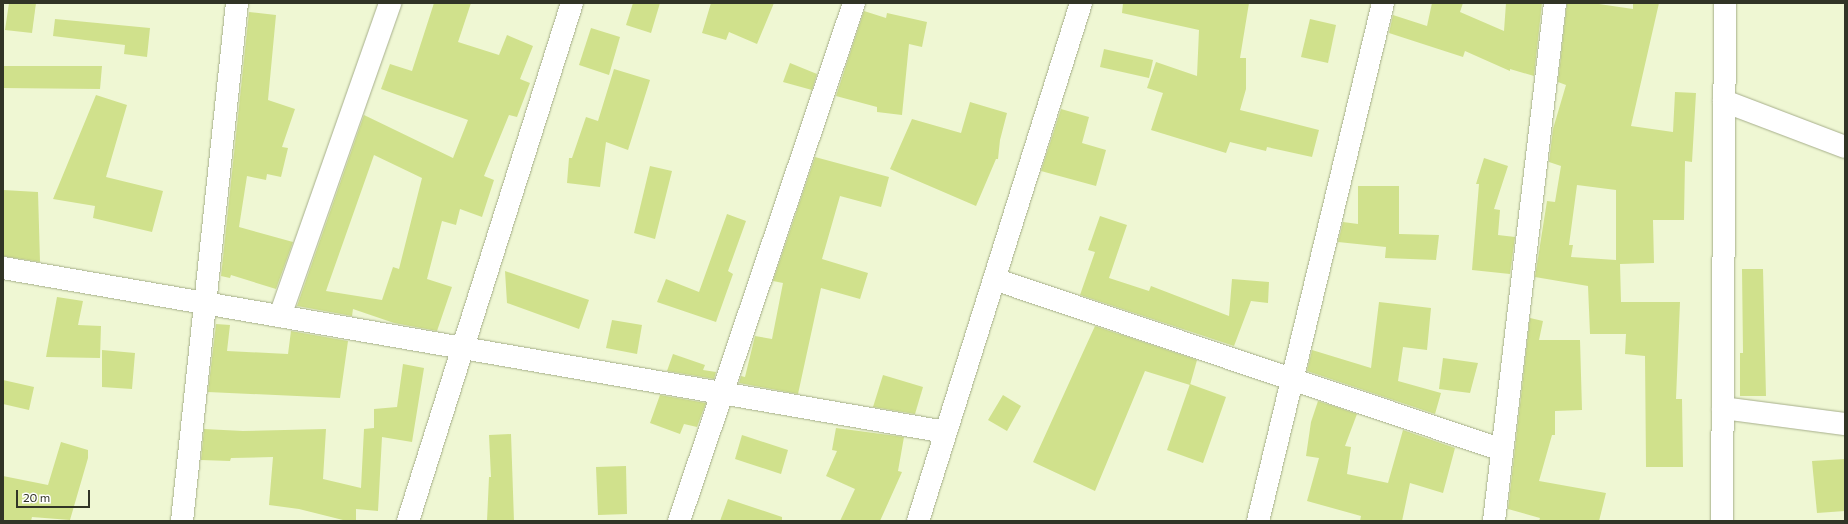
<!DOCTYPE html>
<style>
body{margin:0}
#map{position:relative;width:1848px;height:524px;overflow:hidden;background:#eff7d3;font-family:Commissioner,sans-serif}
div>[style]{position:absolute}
.building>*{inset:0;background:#d0e18c}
.roads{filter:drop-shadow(0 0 1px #a6ae8b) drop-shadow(0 0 1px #a6ae8b)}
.street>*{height:22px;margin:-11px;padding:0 11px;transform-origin:11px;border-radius:11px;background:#fff}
.secondary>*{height:22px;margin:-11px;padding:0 11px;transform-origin:11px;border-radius:11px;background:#fff}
span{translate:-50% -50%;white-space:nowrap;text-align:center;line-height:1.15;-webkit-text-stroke:3px #fff;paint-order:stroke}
.frame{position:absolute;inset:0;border:4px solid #313426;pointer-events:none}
.scale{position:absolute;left:16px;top:490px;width:74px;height:18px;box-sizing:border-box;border:2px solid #313426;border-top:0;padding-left:5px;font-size:12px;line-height:14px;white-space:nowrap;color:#313426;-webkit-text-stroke:3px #fff;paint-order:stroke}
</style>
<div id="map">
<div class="building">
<i style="clip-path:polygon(9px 3px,36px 3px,32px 33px,5px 30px)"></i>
<i style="clip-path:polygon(evenodd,434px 3px,471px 3px,458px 42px,499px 55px,507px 35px,533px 46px,520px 79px,530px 83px,517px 117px,509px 115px,484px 176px,494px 180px,482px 217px,460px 209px,456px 225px,442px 221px,427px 279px,452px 287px,437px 331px,394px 323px,353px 309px,352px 316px,297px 306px,364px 115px,453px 158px,468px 120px,381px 89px,390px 64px,412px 71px,434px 3px,374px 155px,422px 178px,399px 269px,393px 267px,382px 300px,326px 291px,374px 155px)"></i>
<i style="clip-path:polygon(633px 3px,660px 3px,651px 33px,626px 25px)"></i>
<i style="clip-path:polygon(711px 3px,774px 3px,757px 44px,729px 32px,726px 40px,702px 33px)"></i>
<i style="clip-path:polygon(1123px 3px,1249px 3px,1240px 58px,1246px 58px,1246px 89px,1240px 110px,1319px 130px,1312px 157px,1267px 147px,1266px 151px,1230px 142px,1226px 153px,1151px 130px,1163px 93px,1147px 88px,1156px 62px,1197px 76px,1199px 30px,1122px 13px)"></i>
<i style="clip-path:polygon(1432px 3px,1463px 3px,1460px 12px,1504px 31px,1506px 3px,1542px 3px,1534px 76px,1510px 69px,1510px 71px,1465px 51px,1463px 57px,1389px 33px,1393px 15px,1427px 26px)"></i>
<i style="clip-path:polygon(evenodd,1567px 3px,1592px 3px,1633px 9px,1633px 3px,1659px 3px,1631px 126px,1673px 132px,1675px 92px,1696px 93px,1692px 162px,1685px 161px,1684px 220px,1653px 220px,1654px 263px,1620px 264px,1621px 302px,1680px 302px,1676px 399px,1682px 399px,1683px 467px,1646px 467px,1645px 356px,1625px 354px,1626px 334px,1590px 334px,1588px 286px,1535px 277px,1547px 201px,1555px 202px,1561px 166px,1549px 162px,1553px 129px,1566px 85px,1558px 82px,1567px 3px,1577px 185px,1616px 190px,1616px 260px,1571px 257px,1573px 245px,1569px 245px,1577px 185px)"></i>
<i style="clip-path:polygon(864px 11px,886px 18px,887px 13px,927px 22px,922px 47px,909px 44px,902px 115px,877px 112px,877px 107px,836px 96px)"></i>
<i style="clip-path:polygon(249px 12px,276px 15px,268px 100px,295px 109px,282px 147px,288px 148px,281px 177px,267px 174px,266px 180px,247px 176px,239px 227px,293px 242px,276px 289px,231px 275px,230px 278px,221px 276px)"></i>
<i style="clip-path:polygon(55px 19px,150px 28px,147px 57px,124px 54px,125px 45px,53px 36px)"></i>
<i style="clip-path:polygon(1310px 19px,1336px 25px,1328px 63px,1301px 57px)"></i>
<i style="clip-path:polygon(591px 28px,620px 37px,609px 75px,579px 65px)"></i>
<i style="clip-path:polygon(1104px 49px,1153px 60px,1149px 78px,1100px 67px)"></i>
<i style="clip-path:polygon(790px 63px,817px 74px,812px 90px,783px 82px)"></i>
<i style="clip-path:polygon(3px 66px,102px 66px,100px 89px,3px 88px)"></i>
<i style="clip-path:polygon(614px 69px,650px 80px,628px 150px,606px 142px,600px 187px,567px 183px,569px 158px,572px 158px,586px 117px,598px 121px)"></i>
<i style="clip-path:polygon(96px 95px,127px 105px,106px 177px,163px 191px,152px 232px,93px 218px,95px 206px,53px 199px)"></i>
<i style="clip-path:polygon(970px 102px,1007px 113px,1000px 140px,998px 159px,996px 159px,976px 206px,890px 169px,912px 119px,961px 133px)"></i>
<i style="clip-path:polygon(1061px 109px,1089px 117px,1082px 143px,1106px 150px,1096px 186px,1041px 171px)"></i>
<i style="clip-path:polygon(815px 157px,889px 177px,881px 207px,840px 196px,822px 259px,868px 273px,860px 299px,821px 288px,798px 394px,739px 383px,741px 376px,745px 377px,755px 336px,772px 339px,783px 283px,773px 281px)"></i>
<i style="clip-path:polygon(1484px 158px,1508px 166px,1494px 209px,1500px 210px,1498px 235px,1515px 237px,1510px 274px,1472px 270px,1479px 184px,1476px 184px)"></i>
<i style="clip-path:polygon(650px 166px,672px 171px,655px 239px,634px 233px)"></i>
<i style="clip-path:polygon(1358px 186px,1399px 186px,1399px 234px,1439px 235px,1436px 260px,1385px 258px,1386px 247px,1338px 242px,1343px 222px,1358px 224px)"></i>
<i style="clip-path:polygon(3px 190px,38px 192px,40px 262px,3px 256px)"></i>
<i style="clip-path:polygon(727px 214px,746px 221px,728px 271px,733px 274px,716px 322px,657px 302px,666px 279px,699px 292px)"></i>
<i style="clip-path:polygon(1100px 216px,1127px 225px,1109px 278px,1149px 291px,1151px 286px,1229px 316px,1232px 279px,1269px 282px,1268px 303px,1251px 301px,1234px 346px,1080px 295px,1095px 252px,1088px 250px)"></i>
<i style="clip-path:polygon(1742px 269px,1763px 269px,1766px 396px,1740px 396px,1740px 353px,1743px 353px)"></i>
<i style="clip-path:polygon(505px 271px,589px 300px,579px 329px,507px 303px)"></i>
<i style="clip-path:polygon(57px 297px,83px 301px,78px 325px,101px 326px,100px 358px,46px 357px)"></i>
<i style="clip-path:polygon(1379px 302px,1431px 308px,1427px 350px,1403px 347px,1398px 381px,1441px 393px,1435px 414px,1307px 371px,1312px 350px,1371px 368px)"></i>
<i style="clip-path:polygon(1530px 318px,1543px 321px,1539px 340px,1580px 340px,1582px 410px,1555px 411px,1555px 435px,1552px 435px,1539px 481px,1606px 493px,1599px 521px,1539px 521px,1540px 518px,1508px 509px)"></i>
<i style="clip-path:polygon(612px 320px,642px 325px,637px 354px,606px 348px)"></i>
<i style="clip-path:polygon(216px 324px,230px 325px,227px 351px,288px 354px,291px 331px,348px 341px,340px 398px,208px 392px)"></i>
<i style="clip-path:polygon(1095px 326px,1197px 360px,1190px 385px,1145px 371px,1095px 491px,1033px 462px)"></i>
<i style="clip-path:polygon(102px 350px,135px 353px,132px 389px,102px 387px)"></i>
<i style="clip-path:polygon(673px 354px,705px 365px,703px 370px,716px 372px,714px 379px,667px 371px)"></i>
<i style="clip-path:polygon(1443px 358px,1478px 363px,1470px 393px,1439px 389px)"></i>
<i style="clip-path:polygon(403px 364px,424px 368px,412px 442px,382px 437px,378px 511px,356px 509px,356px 521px,347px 521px,299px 509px,269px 505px,273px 457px,231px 458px,230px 461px,201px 460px,204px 429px,243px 431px,326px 429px,323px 479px,361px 488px,364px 429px,374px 428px,374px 409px,397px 407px)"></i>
<i style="clip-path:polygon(883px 375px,923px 387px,915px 414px,873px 407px)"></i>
<i style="clip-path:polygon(3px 380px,34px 387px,29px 410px,3px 404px)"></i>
<i style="clip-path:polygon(1190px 384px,1226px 397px,1203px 463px,1167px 450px)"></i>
<i style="clip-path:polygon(660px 395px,706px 403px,697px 427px,684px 424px,680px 434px,650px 423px)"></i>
<i style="clip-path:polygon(1003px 395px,1021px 406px,1007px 431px,988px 420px)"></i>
<i style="clip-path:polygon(1318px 401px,1357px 414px,1345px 446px,1351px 447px,1347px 474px,1388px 483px,1403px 430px,1455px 448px,1443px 493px,1410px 483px,1402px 521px,1360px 521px,1361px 516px,1307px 501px,1319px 458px,1306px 456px,1311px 422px)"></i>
<i style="clip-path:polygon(836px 428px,904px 437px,898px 471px,902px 472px,880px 521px,840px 521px,855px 489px,826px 476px,837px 451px,832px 450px)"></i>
<i style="clip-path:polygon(511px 434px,514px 521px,487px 521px,489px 477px,491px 477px,489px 435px)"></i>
<i style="clip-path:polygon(742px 435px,788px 450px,781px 474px,735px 459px)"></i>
<i style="clip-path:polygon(61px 442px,88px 450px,88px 458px,70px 520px,32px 517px,31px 521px,3px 521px,3px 476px,48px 485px)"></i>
<i style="clip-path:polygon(1845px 459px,1845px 511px,1817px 513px,1812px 461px)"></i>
<i style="clip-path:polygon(626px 466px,627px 514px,598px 515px,596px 467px)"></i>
<i style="clip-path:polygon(728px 499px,782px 517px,782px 521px,720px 521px)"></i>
</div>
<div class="roads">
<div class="street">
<i style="left:3px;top:268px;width:957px;rotate:9.87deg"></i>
<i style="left:994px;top:279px;width:536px;rotate:18.6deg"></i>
<i style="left:280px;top:316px;width:332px;rotate:-70.6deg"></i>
<i style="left:1723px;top:408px;width:123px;rotate:7.5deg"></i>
<i style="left:182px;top:521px;width:521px;rotate:-83.94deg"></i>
<i style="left:408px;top:521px;width:543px;rotate:-72.43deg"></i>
<i style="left:679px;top:521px;width:547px;rotate:-71.33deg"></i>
<i style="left:918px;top:521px;width:543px;rotate:-72.53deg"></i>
<i style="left:1258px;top:521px;width:533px;rotate:-76.43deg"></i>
<i style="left:1494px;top:521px;width:522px;rotate:-83.28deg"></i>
</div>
<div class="secondary">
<i style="left:1724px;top:101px;width:129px;rotate:20.8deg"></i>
<i style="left:1722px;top:521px;width:518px;rotate:-89.67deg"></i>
</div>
</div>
<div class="frame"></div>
<div class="scale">20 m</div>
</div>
